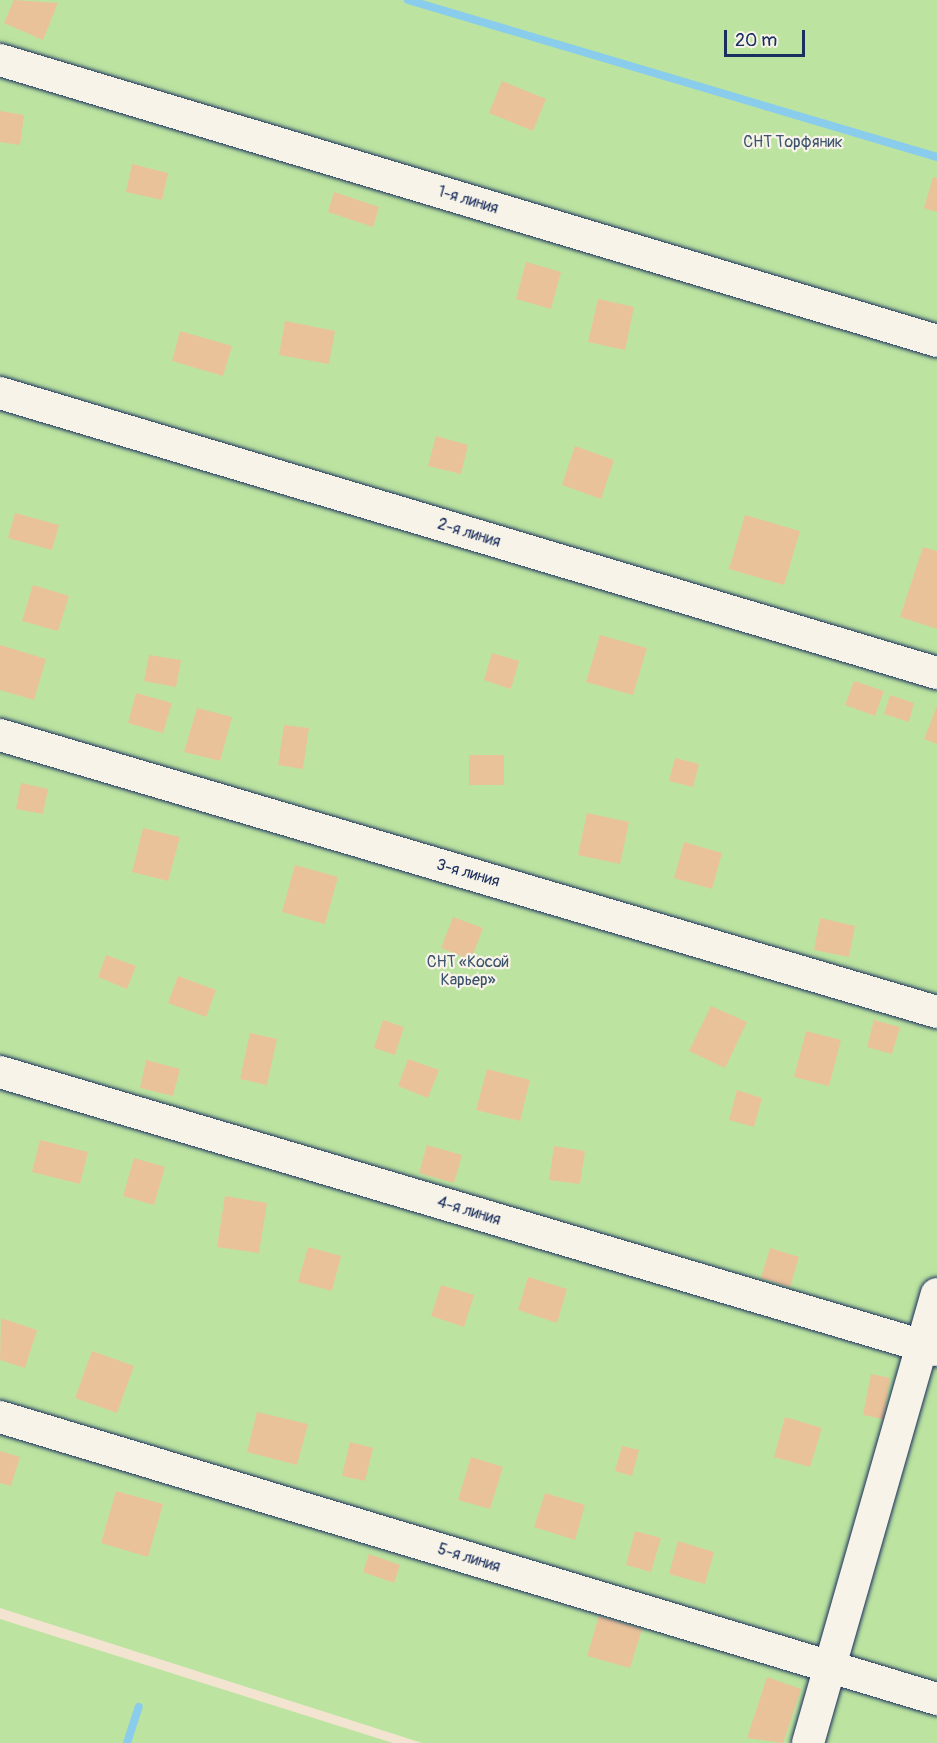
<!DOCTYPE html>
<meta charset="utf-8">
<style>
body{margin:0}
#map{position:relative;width:937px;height:1743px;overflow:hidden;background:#f3e4d1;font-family:Pangolin,sans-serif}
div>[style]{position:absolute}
.green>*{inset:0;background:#bce4a0}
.stream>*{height:8px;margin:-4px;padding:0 4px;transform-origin:4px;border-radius:4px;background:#8acceb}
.building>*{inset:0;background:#eac29a}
.roads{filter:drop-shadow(0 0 2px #1b2f5e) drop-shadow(0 0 2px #1b2f5e)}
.street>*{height:32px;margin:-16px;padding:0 16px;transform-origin:16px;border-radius:16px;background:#f7f3e8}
span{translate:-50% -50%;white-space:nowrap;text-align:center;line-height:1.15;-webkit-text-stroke:4.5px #f7f3e8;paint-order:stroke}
.park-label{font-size:16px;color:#3b536b}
.street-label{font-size:16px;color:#1b2f5e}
.scale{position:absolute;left:724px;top:30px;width:81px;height:27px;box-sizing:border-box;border:3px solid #1b2f5e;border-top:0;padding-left:8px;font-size:18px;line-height:21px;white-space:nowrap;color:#1b2f5e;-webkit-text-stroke:4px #f7f3e8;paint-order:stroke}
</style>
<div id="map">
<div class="green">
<i style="clip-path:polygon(0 0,937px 0,937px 1743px,422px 1743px,0 1608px)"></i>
<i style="clip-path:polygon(0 1619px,393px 1743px,0 1743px)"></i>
</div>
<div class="stream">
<i style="left:408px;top:0;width:552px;rotate:16.53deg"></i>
<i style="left:127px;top:1743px;width:38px;rotate:-72deg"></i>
</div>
<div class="building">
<i style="clip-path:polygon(14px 0,58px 3px,43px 40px,4px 23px)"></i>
<i style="clip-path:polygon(502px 81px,546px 99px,533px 131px,489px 113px)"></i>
<i style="clip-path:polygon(0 111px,24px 115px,20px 145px,0 142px)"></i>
<i style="clip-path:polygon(132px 164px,168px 173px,162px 200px,126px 192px)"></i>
<i style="clip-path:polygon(933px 177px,937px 178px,937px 212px,924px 208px)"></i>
<i style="clip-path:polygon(334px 192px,379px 207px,373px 227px,328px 212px)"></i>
<i style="clip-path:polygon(526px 262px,561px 272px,551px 309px,516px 299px)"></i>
<i style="clip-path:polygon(598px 299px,634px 307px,625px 350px,588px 342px)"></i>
<i style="clip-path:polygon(285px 321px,335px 331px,329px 364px,279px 355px)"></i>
<i style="clip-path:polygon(180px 331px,232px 346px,223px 376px,172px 361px)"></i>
<i style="clip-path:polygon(436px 436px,468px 445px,461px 474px,428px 466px)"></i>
<i style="clip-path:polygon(575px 446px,614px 460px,601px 499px,562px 485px)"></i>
<i style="clip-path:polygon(15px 513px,59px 525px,52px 550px,8px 538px)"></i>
<i style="clip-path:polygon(745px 515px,800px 531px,784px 585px,729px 569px)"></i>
<i style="clip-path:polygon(923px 547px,937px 551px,937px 629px,900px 617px)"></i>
<i style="clip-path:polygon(33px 585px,69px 596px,58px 631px,22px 621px)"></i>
<i style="clip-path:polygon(600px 635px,647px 648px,633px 695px,586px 682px)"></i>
<i style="clip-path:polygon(0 645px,46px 659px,34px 700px,0 690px)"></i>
<i style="clip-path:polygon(492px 653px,519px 661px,511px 689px,484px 680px)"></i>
<i style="clip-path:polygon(149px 655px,181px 660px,176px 687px,144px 681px)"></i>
<i style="clip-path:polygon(854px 681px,884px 691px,875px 716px,845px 705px)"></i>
<i style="clip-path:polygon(136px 693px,172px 703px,163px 733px,128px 723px)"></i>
<i style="clip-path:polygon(890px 695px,914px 703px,909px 722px,884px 714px)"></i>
<i style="clip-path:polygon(937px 706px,937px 744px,924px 739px)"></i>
<i style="clip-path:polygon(197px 708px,232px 717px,220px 761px,184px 752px)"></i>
<i style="clip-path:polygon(284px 725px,309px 728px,303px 769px,278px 765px)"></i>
<i style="clip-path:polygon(469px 755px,504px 755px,504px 785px,469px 785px)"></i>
<i style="clip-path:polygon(675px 758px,699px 764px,693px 787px,669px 781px)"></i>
<i style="clip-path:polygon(21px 783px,48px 789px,43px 814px,16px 809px)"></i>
<i style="clip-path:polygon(587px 813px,629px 822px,620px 864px,578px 855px)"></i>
<i style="clip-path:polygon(143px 828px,180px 837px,168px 881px,132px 872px)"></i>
<i style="clip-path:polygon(684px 842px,722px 853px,712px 889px,674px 878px)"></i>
<i style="clip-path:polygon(295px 865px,338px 877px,325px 924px,282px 912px)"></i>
<i style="clip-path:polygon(453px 917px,483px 928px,471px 960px,441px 948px)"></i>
<i style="clip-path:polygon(820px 918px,855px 926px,849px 957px,814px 950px)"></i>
<i style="clip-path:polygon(106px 955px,136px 966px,127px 989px,98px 977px)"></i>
<i style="clip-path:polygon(178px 976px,216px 990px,206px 1017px,168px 1003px)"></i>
<i style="clip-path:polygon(711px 1006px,747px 1022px,725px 1068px,689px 1051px)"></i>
<i style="clip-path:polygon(383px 1020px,404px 1027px,395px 1055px,374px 1048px)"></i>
<i style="clip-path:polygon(874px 1020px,900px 1027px,892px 1054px,867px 1047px)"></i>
<i style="clip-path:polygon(806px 1031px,841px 1040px,829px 1086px,794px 1077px)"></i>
<i style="clip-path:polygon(250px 1033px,277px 1039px,267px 1085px,240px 1079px)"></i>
<i style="clip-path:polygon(408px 1059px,439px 1070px,428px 1098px,398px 1086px)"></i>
<i style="clip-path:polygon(146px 1060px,180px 1069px,173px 1096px,140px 1088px)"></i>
<i style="clip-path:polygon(487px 1069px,530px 1080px,520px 1121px,476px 1110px)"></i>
<i style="clip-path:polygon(737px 1090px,762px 1098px,754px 1127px,729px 1120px)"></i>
<i style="clip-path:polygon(40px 1140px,88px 1152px,80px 1184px,32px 1172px)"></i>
<i style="clip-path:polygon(427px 1145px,462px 1155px,454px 1183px,419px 1173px)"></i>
<i style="clip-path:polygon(554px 1146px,585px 1151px,580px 1184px,549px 1180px)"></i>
<i style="clip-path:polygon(134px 1158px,165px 1167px,154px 1205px,123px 1196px)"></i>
<i style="clip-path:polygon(225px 1196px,267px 1203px,259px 1253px,217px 1247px)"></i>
<i style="clip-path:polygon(308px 1247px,341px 1256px,332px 1291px,298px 1282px)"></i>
<i style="clip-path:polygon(770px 1248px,799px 1257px,790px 1287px,761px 1278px)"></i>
<i style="clip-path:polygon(528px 1277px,567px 1289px,557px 1323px,518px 1310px)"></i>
<i style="clip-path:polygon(441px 1285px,474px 1295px,464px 1327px,431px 1316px)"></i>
<i style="clip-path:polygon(1px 1318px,37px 1330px,25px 1368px,0 1360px)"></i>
<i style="clip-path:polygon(92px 1351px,134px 1366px,117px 1413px,75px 1398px)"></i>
<i style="clip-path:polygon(871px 1374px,890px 1378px,883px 1419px,863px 1415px)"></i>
<i style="clip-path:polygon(257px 1412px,308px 1424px,297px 1465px,247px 1452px)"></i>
<i style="clip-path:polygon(785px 1417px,822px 1428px,810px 1467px,774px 1457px)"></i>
<i style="clip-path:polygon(350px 1442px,373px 1448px,365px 1481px,342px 1476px)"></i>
<i style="clip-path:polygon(622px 1446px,639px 1450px,632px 1476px,615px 1471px)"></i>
<i style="clip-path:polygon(0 1451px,20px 1457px,11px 1486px,0 1483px)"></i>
<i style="clip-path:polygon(471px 1457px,503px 1467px,490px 1509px,458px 1500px)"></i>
<i style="clip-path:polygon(116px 1491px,163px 1504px,148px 1557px,101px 1543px)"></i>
<i style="clip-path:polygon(545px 1493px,585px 1505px,575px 1540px,534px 1527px)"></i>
<i style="clip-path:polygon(635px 1531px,661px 1538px,651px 1572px,626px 1565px)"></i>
<i style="clip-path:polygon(678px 1541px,714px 1552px,705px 1584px,669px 1574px)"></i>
<i style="clip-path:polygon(369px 1554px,400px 1565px,394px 1583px,363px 1572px)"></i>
<i style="clip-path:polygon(599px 1616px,642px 1629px,630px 1668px,587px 1656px)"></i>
<i style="clip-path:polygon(767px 1677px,801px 1689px,783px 1743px,747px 1738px)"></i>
</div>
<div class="roads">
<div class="street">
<i style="left:0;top:60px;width:978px;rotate:16.69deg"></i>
<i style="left:0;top:393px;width:978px;rotate:16.64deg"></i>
<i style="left:0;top:735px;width:977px;rotate:16.47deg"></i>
<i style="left:0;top:1072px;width:977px;rotate:16.53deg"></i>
<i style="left:0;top:1417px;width:979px;rotate:16.75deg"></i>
<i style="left:808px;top:1743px;width:467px;rotate:-74deg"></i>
</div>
</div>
<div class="park-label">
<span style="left:793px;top:142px">СНТ Торфяник</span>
<span style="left:468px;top:971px">СНТ «Косой<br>Карьер»</span>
</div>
<div class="street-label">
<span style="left:468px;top:200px;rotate:17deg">1-я линия</span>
<span style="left:469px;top:533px;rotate:17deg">2-я линия</span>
<span style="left:468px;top:873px;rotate:16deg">3-я линия</span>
<span style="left:469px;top:1211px;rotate:17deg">4-я линия</span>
<span style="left:469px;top:1558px;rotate:17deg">5-я линия</span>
</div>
<div class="scale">20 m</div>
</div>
